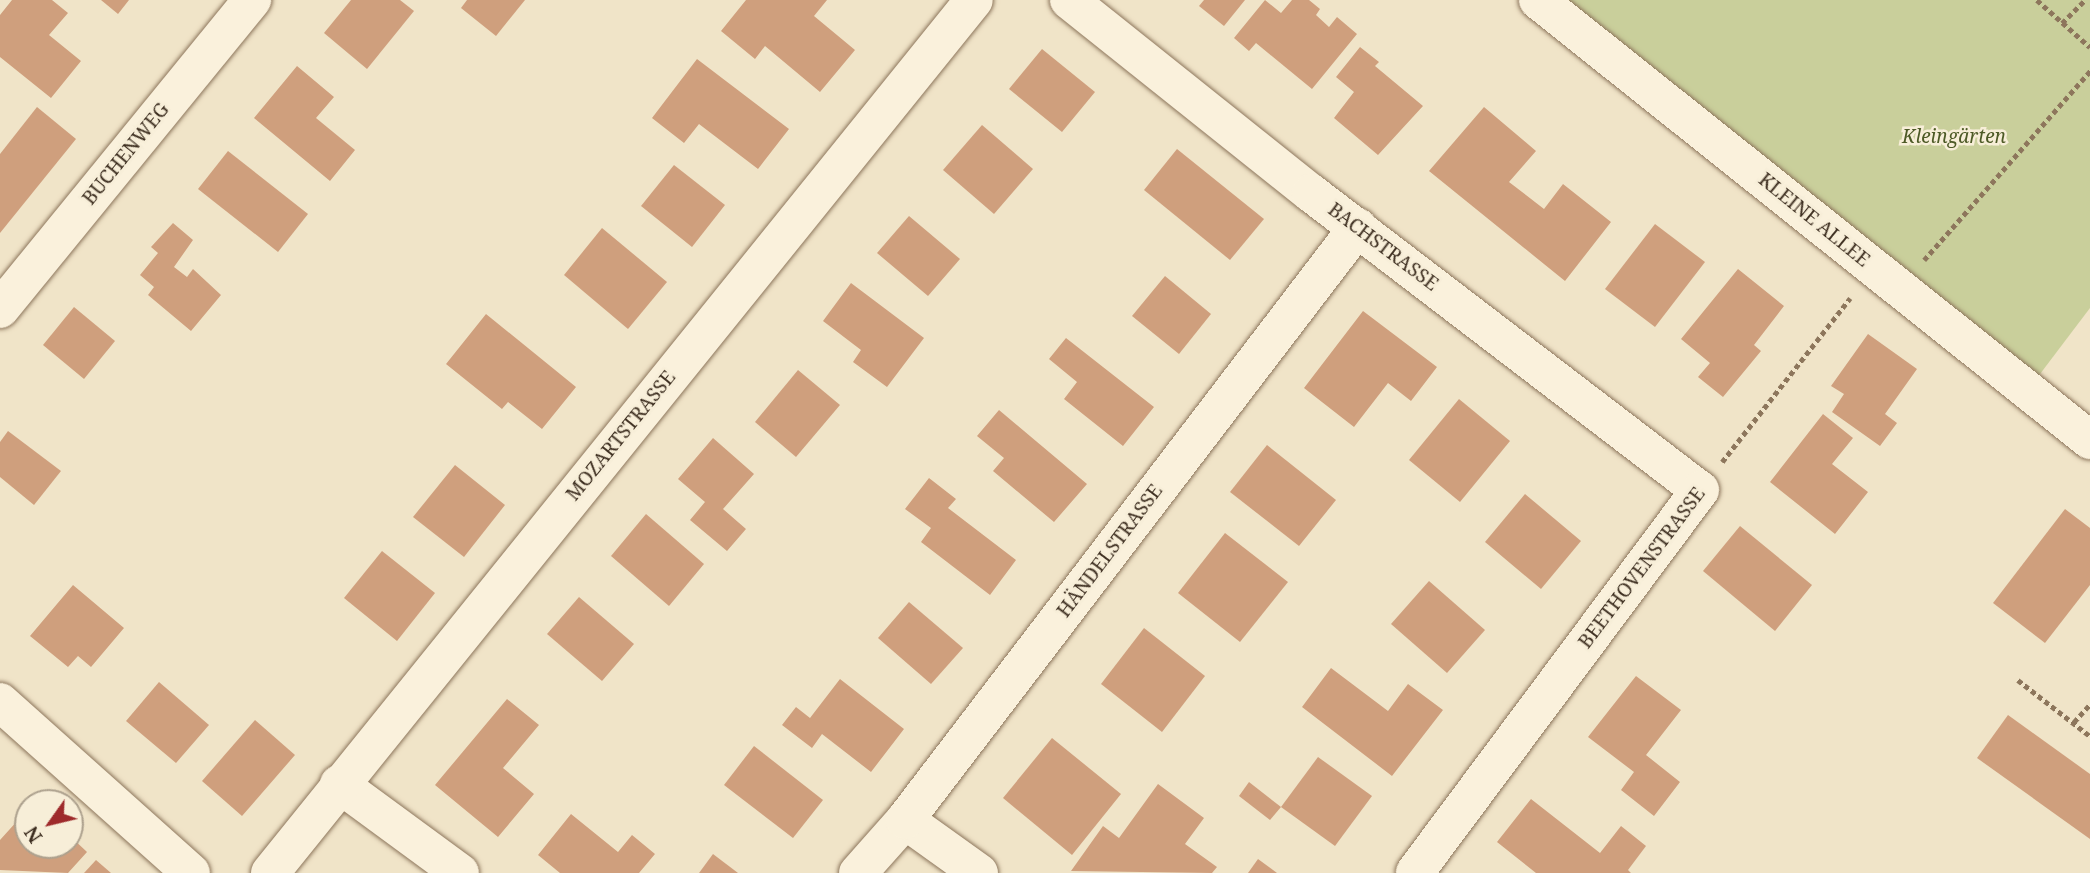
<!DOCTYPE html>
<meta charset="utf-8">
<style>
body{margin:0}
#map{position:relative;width:2090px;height:873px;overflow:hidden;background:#f0e4c8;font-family:"Noto Serif",serif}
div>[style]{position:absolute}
.green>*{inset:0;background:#c9cf9b}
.building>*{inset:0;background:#cf9f7d}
.path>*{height:4.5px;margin-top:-2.25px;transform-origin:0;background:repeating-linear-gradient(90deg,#8d765c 0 5px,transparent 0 8.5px)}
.roads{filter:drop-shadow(0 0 2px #8d765c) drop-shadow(0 0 2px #8d765c)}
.minor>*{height:38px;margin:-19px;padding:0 19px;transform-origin:19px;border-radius:19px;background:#faf1dc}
span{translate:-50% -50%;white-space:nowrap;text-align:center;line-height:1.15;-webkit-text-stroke:5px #f7eed8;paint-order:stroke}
.park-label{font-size:19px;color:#4d5a26;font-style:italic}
.street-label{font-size:19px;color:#3d2e20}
.north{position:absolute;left:14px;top:789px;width:70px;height:70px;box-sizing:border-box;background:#f7eed8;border:2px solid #ada18e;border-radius:50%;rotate:236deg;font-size:19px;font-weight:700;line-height:28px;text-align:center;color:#3d2e20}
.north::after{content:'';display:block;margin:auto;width:24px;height:32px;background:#9e2a2b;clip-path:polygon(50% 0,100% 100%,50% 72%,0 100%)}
</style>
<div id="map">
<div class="green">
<i style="clip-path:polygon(1568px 0,2090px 0,2090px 308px,2037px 378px)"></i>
</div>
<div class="building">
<i style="clip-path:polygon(12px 0,52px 0,68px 13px,49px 35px,81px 61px,51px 98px,0 57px,0 15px)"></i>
<i style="clip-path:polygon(101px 0,129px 0,118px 14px)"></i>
<i style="clip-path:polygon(351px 0,400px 0,414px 11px,367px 69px,324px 33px)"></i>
<i style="clip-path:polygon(467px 0,525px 0,496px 36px,461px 8px)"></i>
<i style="clip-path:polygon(746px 0,827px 0,814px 16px,855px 50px,820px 92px,765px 46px,755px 59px,721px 31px)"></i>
<i style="clip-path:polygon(1204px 0,1245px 0,1224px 26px,1199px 6px)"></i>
<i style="clip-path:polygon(1265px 0,1281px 13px,1292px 0,1309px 0,1320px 9px,1316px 15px,1329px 27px,1337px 17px,1357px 34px,1312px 89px,1256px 43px,1249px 51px,1234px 38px)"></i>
<i style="clip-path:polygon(1360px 47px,1379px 62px,1375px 66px,1423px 106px,1378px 155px,1334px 118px,1354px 92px,1336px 77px)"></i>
<i style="clip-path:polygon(1042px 49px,1095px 92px,1062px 132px,1009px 89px)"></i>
<i style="clip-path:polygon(697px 59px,789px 129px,758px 169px,699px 124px,684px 143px,652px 118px)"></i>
<i style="clip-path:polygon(297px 66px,334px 97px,316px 118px,355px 150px,330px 181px,254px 118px)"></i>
<i style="clip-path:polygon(37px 107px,76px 139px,0 233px,0 154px)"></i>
<i style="clip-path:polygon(1484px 107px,1536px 151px,1509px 182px,1544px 209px,1563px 184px,1611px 222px,1565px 281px,1429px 171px)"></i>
<i style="clip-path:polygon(982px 125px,1033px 169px,994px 214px,943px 170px)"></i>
<i style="clip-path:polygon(1177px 149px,1264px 219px,1230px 260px,1144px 190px)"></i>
<i style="clip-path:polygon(228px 151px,308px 214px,278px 252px,198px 189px)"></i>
<i style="clip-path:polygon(674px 165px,725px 205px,692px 247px,641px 206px)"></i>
<i style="clip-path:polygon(909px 216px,960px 259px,928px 296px,877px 253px)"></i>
<i style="clip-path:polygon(173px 223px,193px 240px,174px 267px,187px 277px,193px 269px,221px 295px,191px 331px,148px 295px,154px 287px,140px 275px,158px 253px,151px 247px)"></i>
<i style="clip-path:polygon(1655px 224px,1705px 262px,1655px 327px,1605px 289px)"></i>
<i style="clip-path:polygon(602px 228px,667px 282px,628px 329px,564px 275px)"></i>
<i style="clip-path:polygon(1738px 269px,1784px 306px,1754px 345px,1761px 351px,1723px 397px,1698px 377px,1710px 363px,1681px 339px)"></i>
<i style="clip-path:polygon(1165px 276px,1211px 314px,1179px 354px,1132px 316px)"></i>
<i style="clip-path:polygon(851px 283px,924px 338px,887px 387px,853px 362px,861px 350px,823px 321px)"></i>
<i style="clip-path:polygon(74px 307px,115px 341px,84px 379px,43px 345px)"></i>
<i style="clip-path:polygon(1363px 311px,1437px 367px,1411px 401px,1388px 383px,1354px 427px,1304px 388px)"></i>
<i style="clip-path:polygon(486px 314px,576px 387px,542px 429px,508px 402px,502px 409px,446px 364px)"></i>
<i style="clip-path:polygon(1868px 334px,1917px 369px,1885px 414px,1897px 423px,1880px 446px,1832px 412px,1844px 394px,1831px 386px)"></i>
<i style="clip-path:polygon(1066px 338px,1154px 407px,1123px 446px,1064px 399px,1077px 382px,1049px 359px)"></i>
<i style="clip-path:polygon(798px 370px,840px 405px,796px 457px,755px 422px)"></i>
<i style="clip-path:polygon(1459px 399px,1510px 441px,1460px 502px,1409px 460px)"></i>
<i style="clip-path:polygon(999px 410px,1087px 484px,1054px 522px,993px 471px,1004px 458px,977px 436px)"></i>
<i style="clip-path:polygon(1823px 414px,1853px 438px,1832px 464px,1868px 492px,1835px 534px,1770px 482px)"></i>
<i style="clip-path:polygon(8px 431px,61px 471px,34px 505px,0 477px,0 442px)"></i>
<i style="clip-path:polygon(713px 438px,754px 474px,723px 509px,746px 529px,727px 551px,690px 520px,705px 502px,678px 479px)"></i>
<i style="clip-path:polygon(1267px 445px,1336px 500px,1299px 546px,1230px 492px)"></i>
<i style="clip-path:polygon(455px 465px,505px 505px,464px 557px,413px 517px)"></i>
<i style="clip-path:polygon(929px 478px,956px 499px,948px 508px,1016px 560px,990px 595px,921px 542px,931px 528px,905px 509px)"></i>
<i style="clip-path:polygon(1525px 494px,1581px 541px,1541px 589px,1485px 542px)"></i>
<i style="clip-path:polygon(2065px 509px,2090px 528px,2090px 585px,2045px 643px,1993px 603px)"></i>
<i style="clip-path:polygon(646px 514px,704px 564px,669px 606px,611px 556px)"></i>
<i style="clip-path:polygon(1740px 526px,1812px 585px,1775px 631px,1703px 571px)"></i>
<i style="clip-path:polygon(1225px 533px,1288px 582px,1240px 642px,1178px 593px)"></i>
<i style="clip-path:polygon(382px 551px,435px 593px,397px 641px,344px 598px)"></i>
<i style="clip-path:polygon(1429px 581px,1485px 630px,1447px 673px,1391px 624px)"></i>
<i style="clip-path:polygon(73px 585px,124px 628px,91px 667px,78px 656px,68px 667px,30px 636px)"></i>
<i style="clip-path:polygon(579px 597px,634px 644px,602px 681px,547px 634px)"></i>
<i style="clip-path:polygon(909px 602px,963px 648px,931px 684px,878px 638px)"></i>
<i style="clip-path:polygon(1144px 628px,1205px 676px,1162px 732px,1101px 684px)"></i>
<i style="clip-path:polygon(1331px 668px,1388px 711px,1408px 684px,1443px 710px,1392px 776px,1302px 707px)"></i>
<i style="clip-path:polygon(1636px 676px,1681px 710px,1646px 755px,1680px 782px,1654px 816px,1621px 790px,1634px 772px,1588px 737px)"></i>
<i style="clip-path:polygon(840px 679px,904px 729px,871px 772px,822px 734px,812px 748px,782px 725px,796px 707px,810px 718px)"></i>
<i style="clip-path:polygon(159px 682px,209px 725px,176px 763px,126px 721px)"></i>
<i style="clip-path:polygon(507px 699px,539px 725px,503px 768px,534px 794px,498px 837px,435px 785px)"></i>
<i style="clip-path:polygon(2008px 715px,2090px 774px,2090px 839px,1977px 758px)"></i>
<i style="clip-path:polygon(255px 720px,295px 755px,242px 816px,202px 781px)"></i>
<i style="clip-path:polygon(1052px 738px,1121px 794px,1072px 855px,1003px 798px)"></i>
<i style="clip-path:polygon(754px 746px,823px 800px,793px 838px,724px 785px)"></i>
<i style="clip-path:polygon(1318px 757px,1372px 796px,1335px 846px,1281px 807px)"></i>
<i style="clip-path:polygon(1249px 782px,1281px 807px,1270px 820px,1239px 796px)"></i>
<i style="clip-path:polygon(1158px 784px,1204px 818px,1185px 844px,1217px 867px,1212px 873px,1071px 871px,1103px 826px,1119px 838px)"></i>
<i style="clip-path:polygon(1531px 799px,1600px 853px,1621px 826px,1646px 846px,1628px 870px,1631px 873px,1536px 873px,1497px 842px)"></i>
<i style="clip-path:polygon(28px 809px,28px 845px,70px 845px,70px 836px,87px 852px,68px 873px,0 870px,0 840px)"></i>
<i style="clip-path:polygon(571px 814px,618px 852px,632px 835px,655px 854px,639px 873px,560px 873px,538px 855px)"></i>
<i style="clip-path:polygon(713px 854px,738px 873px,699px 873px)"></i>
<i style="clip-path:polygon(1258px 859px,1277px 873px,1248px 873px)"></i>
<i style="clip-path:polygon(96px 860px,111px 873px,84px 873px)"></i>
</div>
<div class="path">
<i style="left:2037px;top:0;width:71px;rotate:41.6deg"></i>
<i style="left:2062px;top:23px;width:33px;rotate:-45deg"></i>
<i style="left:1924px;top:260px;width:252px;rotate:-48.7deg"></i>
<i style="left:1722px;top:462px;width:208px;rotate:-52deg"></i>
<i style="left:2018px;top:680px;width:91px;rotate:37.9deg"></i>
<i style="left:2074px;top:722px;width:24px;rotate:-48deg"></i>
</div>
<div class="roads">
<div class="minor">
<i style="left:1069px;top:0;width:310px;rotate:38.6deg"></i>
<i style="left:1311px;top:193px;width:489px;rotate:37.4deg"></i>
<i style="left:1700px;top:490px;width:477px;rotate:126.7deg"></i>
<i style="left:1538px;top:0;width:706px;rotate:38.56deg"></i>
<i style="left:0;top:309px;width:399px;rotate:-50.8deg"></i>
<i style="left:0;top:702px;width:256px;rotate:41.8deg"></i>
<i style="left:339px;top:784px;width:150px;rotate:36.3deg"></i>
<i style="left:905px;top:820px;width:91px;rotate:35.6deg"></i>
<i style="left:270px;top:873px;width:1121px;rotate:-51.12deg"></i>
<i style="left:858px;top:873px;width:71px;rotate:-48.4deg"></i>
<i style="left:905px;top:820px;width:746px;rotate:-52.62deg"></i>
</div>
</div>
<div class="park-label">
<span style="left:1954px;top:137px">Kleingärten</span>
</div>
<div class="street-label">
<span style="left:126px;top:154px;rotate:-51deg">BUCHENWEG</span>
<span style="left:1814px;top:220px;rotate:39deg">KLEINE ALLEE</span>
<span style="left:1383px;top:247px;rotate:37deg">BACHSTRASSE</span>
<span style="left:621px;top:436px;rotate:-51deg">MOZARTSTRASSE</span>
<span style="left:1110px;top:551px;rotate:-53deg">HÄNDELSTRASSE</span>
<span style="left:1642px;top:568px;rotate:-53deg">BEETHOVENSTRASSE</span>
</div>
<div class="north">N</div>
</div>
